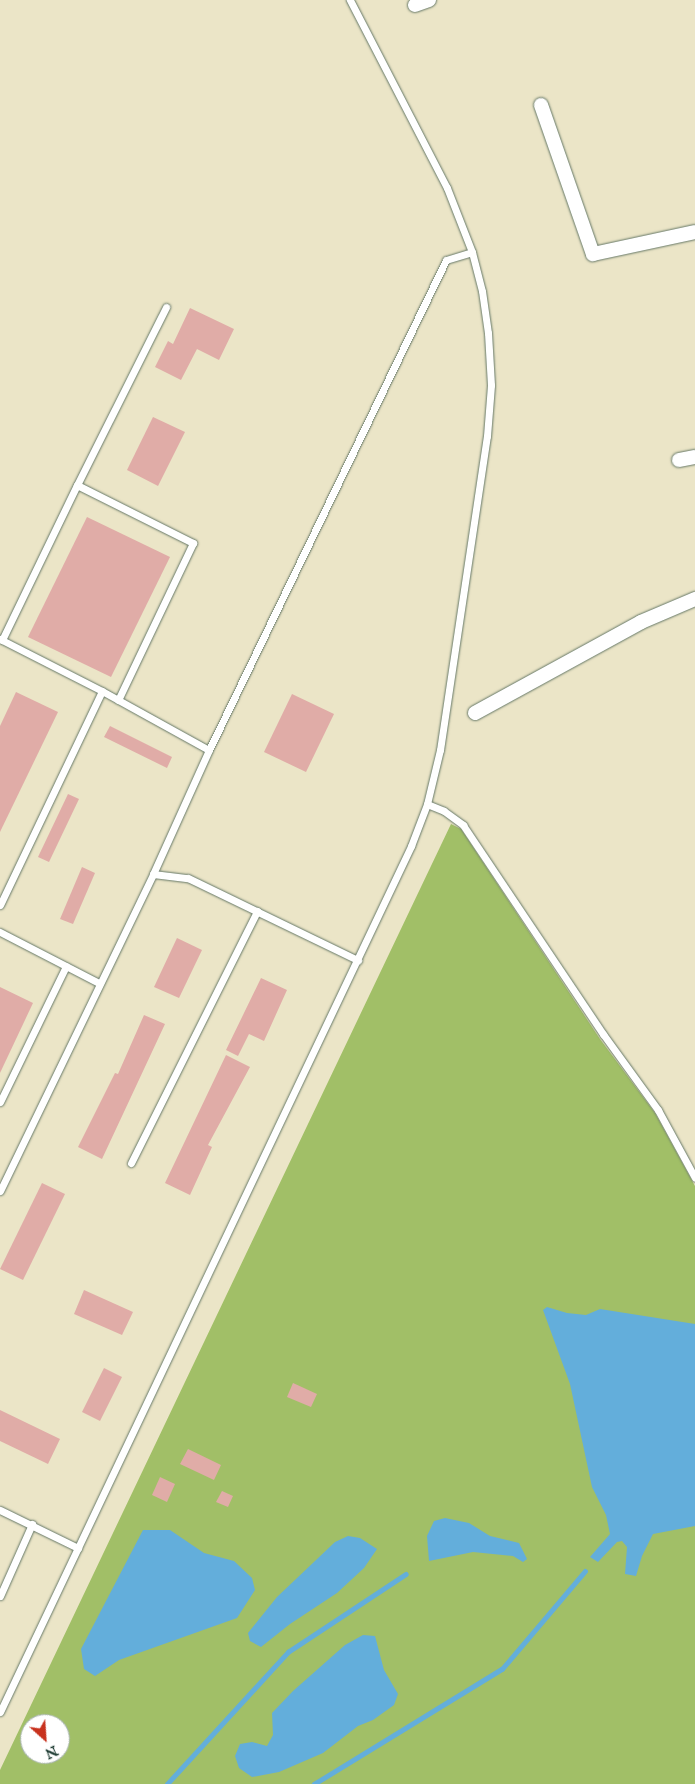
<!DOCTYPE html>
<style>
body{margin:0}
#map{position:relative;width:695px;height:1784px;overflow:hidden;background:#ebe5c7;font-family:"IM FELL English",serif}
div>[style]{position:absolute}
.green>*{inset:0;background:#a1bf67}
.water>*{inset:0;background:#63aedb}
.stream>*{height:4.5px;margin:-2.25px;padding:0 2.25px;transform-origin:2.25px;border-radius:2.25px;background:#63aedb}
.building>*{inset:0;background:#e0aca7}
.roads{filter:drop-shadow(0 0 1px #667867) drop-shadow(0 0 1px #667867)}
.service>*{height:7px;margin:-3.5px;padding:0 3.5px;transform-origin:3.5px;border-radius:3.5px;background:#fff}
.minor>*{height:14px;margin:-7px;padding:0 7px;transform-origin:7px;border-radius:7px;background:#fff}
span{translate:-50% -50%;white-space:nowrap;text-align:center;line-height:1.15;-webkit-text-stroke:4px #fff;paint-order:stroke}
.north{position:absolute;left:20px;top:1714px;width:50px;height:50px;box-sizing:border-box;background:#fff;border:1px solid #a5b1ae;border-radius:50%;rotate:154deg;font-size:14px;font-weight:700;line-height:20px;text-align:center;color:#1f3d34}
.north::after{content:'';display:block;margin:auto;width:18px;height:22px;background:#c8321e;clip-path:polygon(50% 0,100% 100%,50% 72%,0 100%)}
</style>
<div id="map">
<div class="green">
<i style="clip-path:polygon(evenodd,451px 824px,461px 829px,600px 1039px,655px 1113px,695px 1186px,695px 1784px,0 1784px,0 1770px,451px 824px,30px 1724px,60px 1724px,60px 1754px,30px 1754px,30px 1724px)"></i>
</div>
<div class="water">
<i style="clip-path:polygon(547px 1307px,567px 1313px,586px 1315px,600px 1309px,695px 1324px,695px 1526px,653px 1534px,642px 1556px,636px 1576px,625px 1574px,627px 1547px,622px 1541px,617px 1542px,598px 1562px,590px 1557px,610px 1534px,606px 1515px,592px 1487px,570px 1384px,543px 1310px)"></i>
<i style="clip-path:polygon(445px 1518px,469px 1523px,490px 1536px,519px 1543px,527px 1559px,523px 1562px,513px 1556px,473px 1552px,429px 1561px,427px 1536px,434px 1521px)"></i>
<i style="clip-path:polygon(143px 1530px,170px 1530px,204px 1553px,234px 1561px,252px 1578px,255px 1590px,237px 1618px,119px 1660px,95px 1676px,84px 1669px,81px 1649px)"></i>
<i style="clip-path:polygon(348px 1536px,360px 1538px,377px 1549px,364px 1568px,337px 1593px,290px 1624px,261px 1647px,250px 1641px,248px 1633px,277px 1597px,335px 1542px)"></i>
<i style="clip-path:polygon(363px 1635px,375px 1636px,384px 1670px,398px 1694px,394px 1705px,373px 1720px,358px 1726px,323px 1753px,279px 1772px,252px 1777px,239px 1768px,235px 1756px,240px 1744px,252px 1742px,267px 1746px,273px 1735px,272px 1713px,293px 1691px,345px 1645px)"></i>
</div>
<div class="stream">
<i style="left:167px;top:1784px;width:179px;rotate:-47.5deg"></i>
<i style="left:288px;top:1652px;width:141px;rotate:-33.5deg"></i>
<i style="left:314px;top:1784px;width:220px;rotate:-31.5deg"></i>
<i style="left:502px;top:1669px;width:128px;rotate:-49.7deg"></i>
</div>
<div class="building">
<i style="clip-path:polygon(190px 308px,234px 329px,219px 360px,197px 349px,181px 380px,155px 367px,168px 341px,173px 344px)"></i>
<i style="clip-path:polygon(153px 417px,185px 432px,158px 486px,127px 470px)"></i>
<i style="clip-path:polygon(87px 517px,170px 557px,111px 677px,28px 637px)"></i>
<i style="clip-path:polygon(16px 692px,58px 712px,0 832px,0 726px)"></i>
<i style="clip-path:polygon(292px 694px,334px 714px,306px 772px,264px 752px)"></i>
<i style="clip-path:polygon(110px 726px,172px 757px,167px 768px,104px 737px)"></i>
<i style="clip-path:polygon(68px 794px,79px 799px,49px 862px,38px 857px)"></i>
<i style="clip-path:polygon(82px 867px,95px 873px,73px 924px,60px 919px)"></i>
<i style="clip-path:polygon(177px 938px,202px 950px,179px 998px,154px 987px)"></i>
<i style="clip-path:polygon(261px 978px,287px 990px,264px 1041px,249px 1034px,238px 1056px,226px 1050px)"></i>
<i style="clip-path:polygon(0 987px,33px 1003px,0 1073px)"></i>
<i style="clip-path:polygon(144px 1015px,165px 1024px,102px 1159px,78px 1147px,115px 1073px,118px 1074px)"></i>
<i style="clip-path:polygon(226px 1055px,250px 1067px,208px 1145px,212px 1147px,190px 1195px,165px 1183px)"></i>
<i style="clip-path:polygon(42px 1183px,65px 1194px,23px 1280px,0 1269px)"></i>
<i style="clip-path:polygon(84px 1290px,133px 1312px,122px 1335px,74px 1314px)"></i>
<i style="clip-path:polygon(104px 1368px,122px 1377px,100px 1421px,82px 1412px)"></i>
<i style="clip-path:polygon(293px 1383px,317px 1394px,311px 1407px,287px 1397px)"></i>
<i style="clip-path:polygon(0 1410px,60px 1439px,48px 1464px,0 1441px)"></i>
<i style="clip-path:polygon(188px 1449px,221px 1465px,214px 1480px,180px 1464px)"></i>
<i style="clip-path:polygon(160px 1477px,175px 1484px,167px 1502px,152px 1495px)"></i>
<i style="clip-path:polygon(222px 1491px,233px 1496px,228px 1507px,216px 1502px)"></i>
</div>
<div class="roads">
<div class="service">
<i style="left:77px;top:485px;width:199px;rotate:-63.4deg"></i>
<i style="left:0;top:639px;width:114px;rotate:27deg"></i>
<i style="left:102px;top:691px;width:122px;rotate:28.9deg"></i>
<i style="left:2px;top:640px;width:172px;rotate:-64.2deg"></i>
<i style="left:77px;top:485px;width:130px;rotate:26.6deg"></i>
<i style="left:193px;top:543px;width:174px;rotate:115.5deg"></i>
<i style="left:427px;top:804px;width:18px;rotate:22deg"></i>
<i style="left:444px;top:811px;width:24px;rotate:36deg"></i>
<i style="left:463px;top:825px;width:252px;rotate:56.2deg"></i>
<i style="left:603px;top:1034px;width:94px;rotate:54.1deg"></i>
<i style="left:658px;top:1110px;width:77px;rotate:61.4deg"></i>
<i style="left:153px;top:874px;width:136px;rotate:-65.7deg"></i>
<i style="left:209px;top:750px;width:544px;rotate:-64.19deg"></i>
<i style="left:446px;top:260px;width:27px;rotate:-17deg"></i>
<i style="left:0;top:905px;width:237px;rotate:-64.5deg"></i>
<i style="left:0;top:932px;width:111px;rotate:27.3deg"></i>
<i style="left:0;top:1102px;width:151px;rotate:-64.1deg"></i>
<i style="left:131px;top:1163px;width:282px;rotate:-63.4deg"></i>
<i style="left:0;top:1191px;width:352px;rotate:-64.2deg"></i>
<i style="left:153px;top:874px;width:35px;rotate:7deg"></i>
<i style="left:188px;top:878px;width:189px;rotate:25.8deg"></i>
<i style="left:0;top:1510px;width:87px;rotate:26deg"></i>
<i style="left:0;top:1596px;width:79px;rotate:-66deg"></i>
<i style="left:0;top:1712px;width:959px;rotate:-64.61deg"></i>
<i style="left:411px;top:846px;width:45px;rotate:-69.1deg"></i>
<i style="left:427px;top:804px;width:56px;rotate:-76.5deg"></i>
<i style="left:440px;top:750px;width:317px;rotate:-81.5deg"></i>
<i style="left:487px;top:436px;width:51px;rotate:-85.5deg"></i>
<i style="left:491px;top:385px;width:52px;rotate:-93.3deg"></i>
<i style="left:488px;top:333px;width:42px;rotate:-98.1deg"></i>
<i style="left:482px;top:291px;width:40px;rotate:-104.4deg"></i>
<i style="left:472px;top:252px;width:69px;rotate:-111.3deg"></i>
<i style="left:447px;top:188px;width:212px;rotate:-117.3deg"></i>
</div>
<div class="minor">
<i style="left:415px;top:5px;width:15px;rotate:-20deg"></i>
<i style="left:541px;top:105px;width:158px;rotate:70.8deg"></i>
<i style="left:593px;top:254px;width:104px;rotate:-12.2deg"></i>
<i style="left:679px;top:460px;width:16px;rotate:-11deg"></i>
<i style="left:475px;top:713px;width:189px;rotate:-28.7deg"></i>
<i style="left:641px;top:622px;width:59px;rotate:-23.1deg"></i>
</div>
</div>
<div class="north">N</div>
</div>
